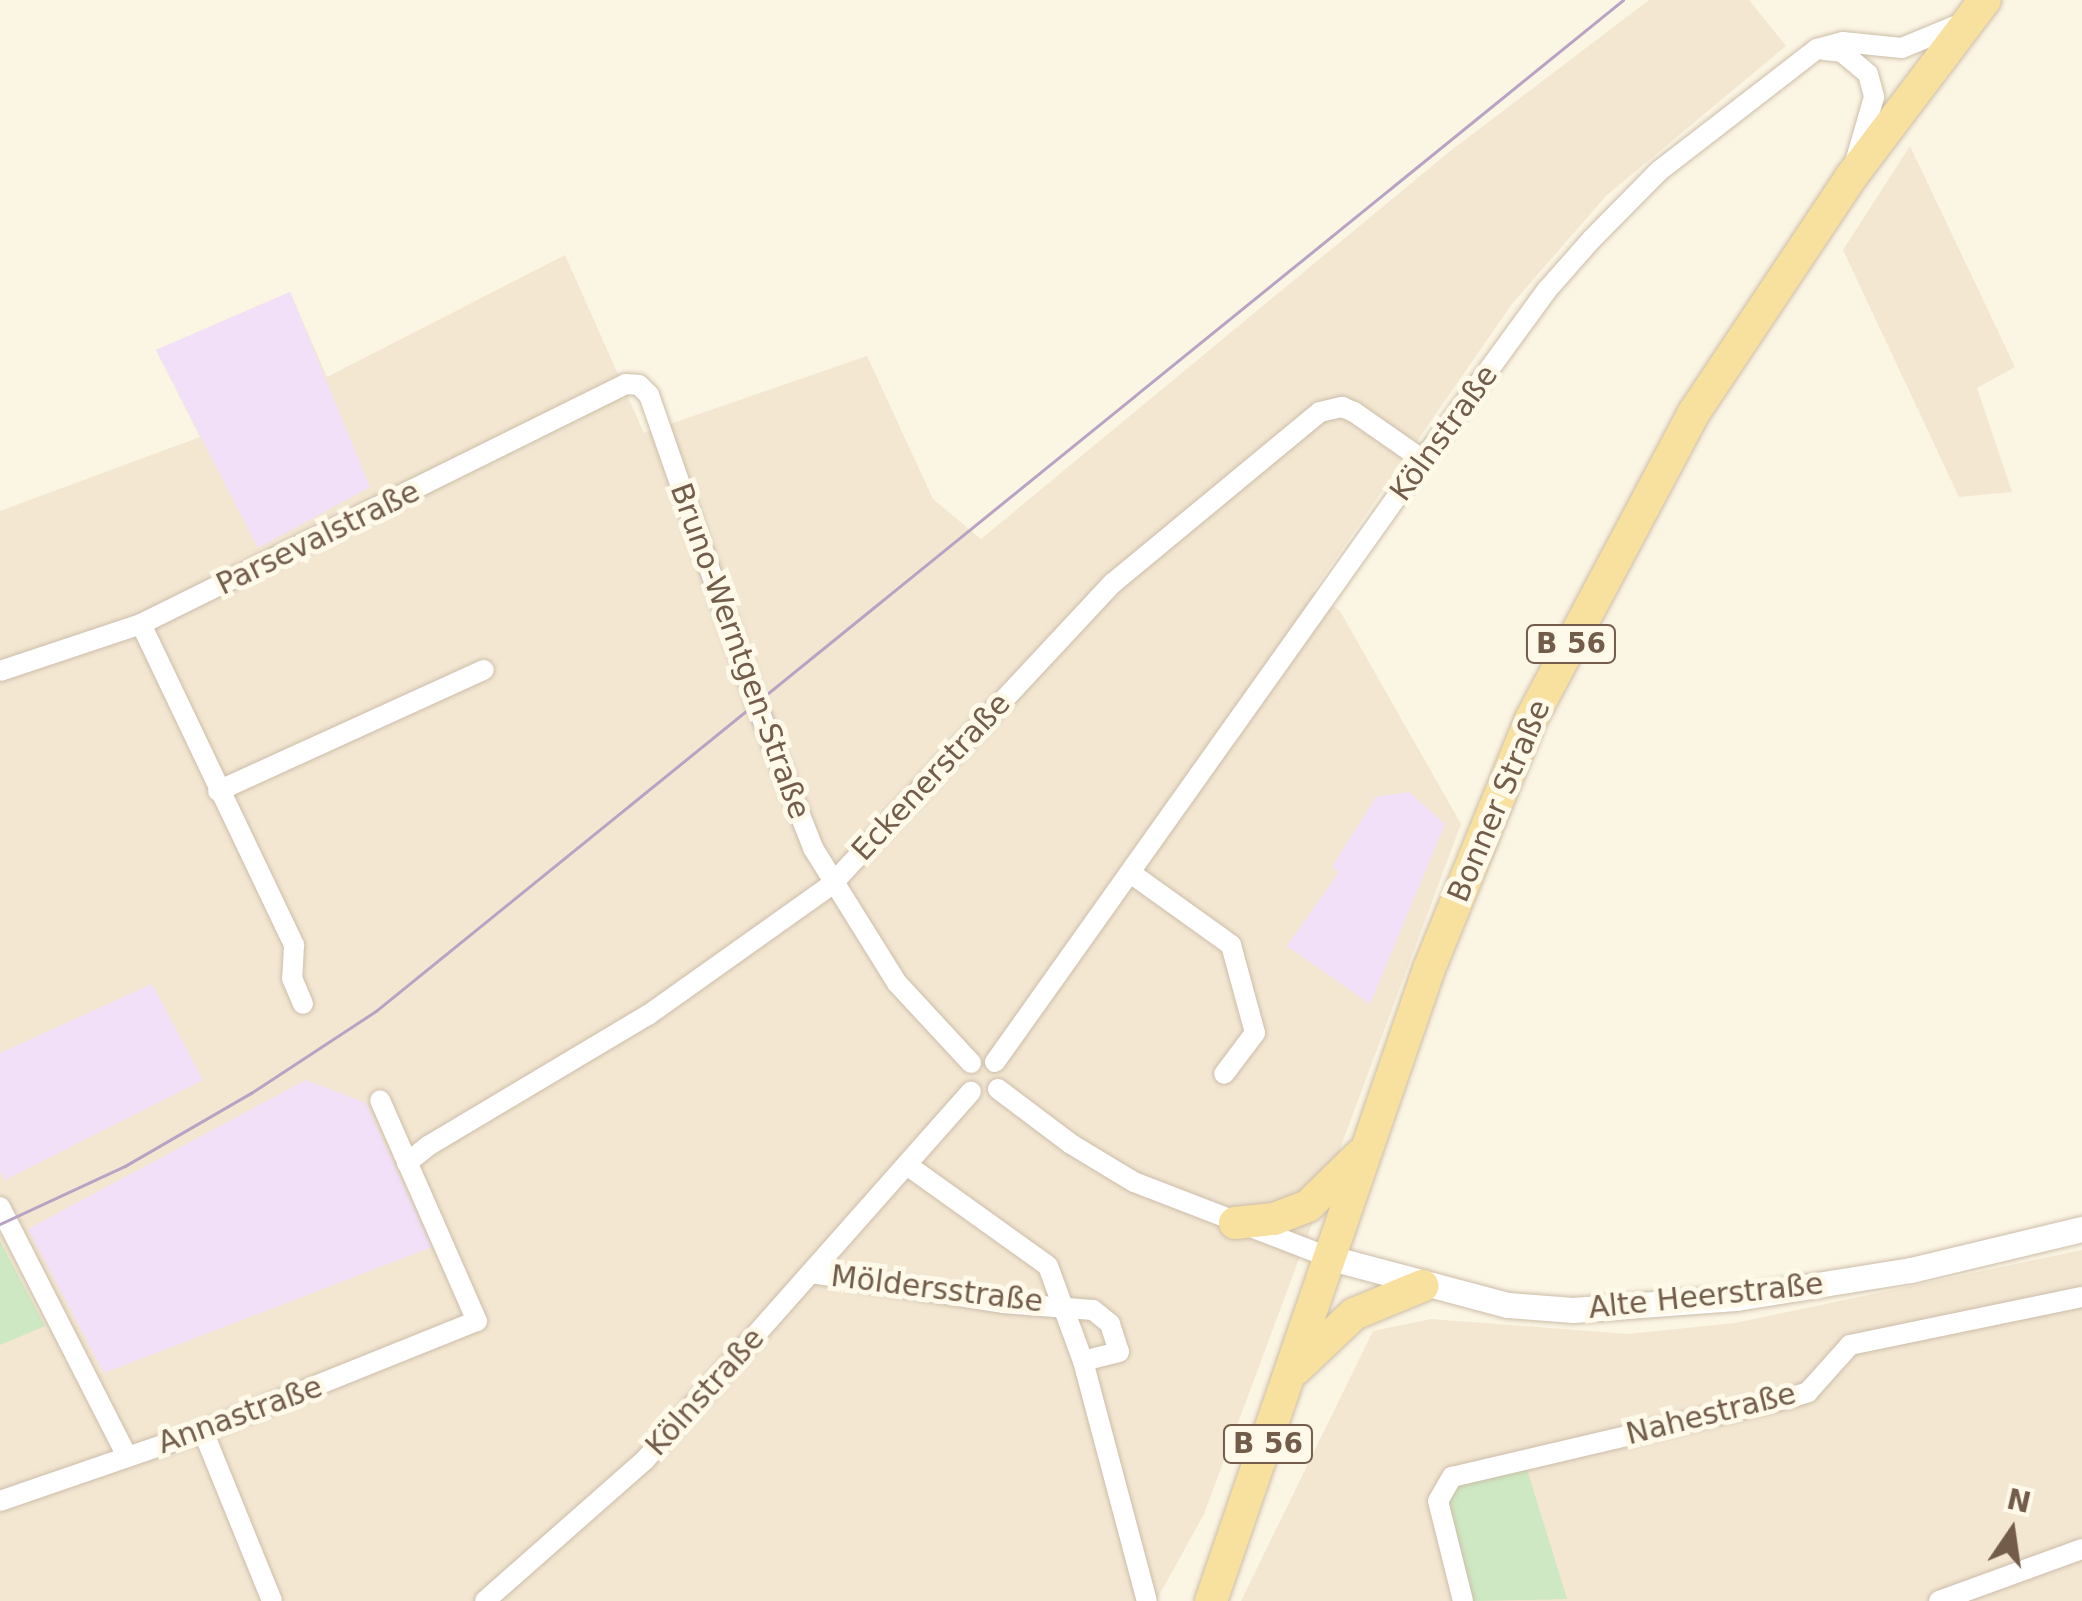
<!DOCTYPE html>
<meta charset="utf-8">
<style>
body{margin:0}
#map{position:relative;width:2082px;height:1601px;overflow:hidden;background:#fbf5e3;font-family:"DejaVu Sans",sans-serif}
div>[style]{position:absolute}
.residential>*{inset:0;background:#f3e7d2}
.education>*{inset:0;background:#f2e0f8}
.green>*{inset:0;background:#cde8c2}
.roads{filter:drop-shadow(0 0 2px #ccbdaa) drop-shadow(0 0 2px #ccbdaa)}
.minor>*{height:20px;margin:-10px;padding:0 10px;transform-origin:10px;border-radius:10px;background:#fff}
.tertiary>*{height:25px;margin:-12.5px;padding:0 12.5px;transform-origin:12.5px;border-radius:12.5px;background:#fff}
.primary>*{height:32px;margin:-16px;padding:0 16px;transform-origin:16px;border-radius:16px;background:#f8e19e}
.tram>*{height:2.5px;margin:-1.25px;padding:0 1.25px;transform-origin:1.25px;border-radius:1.25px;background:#b8a3c4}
span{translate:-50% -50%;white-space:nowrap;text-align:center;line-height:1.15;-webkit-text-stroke:10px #fef9e9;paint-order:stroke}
.shield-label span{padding:2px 8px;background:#fef9e9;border:2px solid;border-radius:8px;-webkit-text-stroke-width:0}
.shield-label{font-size:28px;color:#735d4a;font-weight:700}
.street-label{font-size:30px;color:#735d4a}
.north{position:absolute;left:1962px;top:1481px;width:100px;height:100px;-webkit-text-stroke:8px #fef9e9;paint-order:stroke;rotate:13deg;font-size:28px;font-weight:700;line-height:40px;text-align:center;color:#735d4a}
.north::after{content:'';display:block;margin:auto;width:35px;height:45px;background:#735d4a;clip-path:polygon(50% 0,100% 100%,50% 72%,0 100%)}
</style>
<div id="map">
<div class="residential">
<i style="clip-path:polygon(1649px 0,1749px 0,1786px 46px,1606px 196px,1512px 304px,1313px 591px,1340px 611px,1461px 824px,1204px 1514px,1156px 1601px,0 1601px,0 511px,200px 437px,156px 350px,290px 292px,327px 377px,565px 255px,644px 433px,867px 356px,933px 499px,981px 539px,1449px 152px)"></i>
<i style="clip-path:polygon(1910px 146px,2015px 367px,1977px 388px,2012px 492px,1959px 497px,1843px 250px)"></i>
<i style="clip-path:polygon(2082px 1250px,2082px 1601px,1241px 1601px,1373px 1331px,1431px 1319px,1628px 1334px,1735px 1323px)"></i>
</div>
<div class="education">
<i style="clip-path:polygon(290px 292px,370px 487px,258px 548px,156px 350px)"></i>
<i style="clip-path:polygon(1409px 792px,1445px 824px,1370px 1004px,1287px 946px,1339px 872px,1332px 867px,1376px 797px)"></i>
<i style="clip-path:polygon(152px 984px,203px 1080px,5px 1180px,0 1171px,0 1053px)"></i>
<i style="clip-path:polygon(306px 1080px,366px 1103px,432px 1247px,104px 1373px,28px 1229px)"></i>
</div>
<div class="green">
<i style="clip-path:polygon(0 1241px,45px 1326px,0 1345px)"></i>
<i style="clip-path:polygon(1526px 1466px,1567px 1599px,1473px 1601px,1446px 1500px,1458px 1481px)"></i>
</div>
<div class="roads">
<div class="minor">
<i style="left:1824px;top:50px;width:18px;rotate:6deg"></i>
<i style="left:1842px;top:52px;width:34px;rotate:40deg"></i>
<i style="left:1868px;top:74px;width:24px;rotate:75deg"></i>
<i style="left:1874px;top:97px;width:65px;rotate:106.2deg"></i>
<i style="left:141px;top:624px;width:356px;rotate:64.5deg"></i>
<i style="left:294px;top:945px;width:33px;rotate:93deg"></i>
<i style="left:292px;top:978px;width:28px;rotate:67deg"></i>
<i style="left:0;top:671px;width:149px;rotate:-18.4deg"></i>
<i style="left:141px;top:624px;width:541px;rotate:-26.33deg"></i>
<i style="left:626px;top:384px;width:13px;rotate:4deg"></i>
<i style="left:639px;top:385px;width:14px;rotate:45deg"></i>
<i style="left:649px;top:395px;width:326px;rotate:70.8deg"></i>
<i style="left:756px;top:703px;width:156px;rotate:68.5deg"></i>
<i style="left:813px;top:848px;width:159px;rotate:58.1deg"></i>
<i style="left:897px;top:983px;width:109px;rotate:47.2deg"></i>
<i style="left:218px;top:791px;width:292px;rotate:-24.5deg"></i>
<i style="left:1132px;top:874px;width:122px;rotate:35.6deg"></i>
<i style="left:1231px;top:945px;width:91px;rotate:74.7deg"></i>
<i style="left:1255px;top:1033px;width:51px;rotate:127.1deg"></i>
<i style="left:995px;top:1062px;width:739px;rotate:-54.59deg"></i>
<i style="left:1423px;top:460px;width:210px;rotate:-53.9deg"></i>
<i style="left:1547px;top:290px;width:68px;rotate:-48.6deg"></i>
<i style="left:1592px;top:239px;width:95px;rotate:-45.4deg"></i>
<i style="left:1659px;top:171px;width:200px;rotate:-37.7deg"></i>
<i style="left:1817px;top:49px;width:27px;rotate:-15deg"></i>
<i style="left:1843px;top:42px;width:59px;rotate:5.8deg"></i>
<i style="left:1902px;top:48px;width:65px;rotate:-22.6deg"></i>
<i style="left:998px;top:1089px;width:91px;rotate:37deg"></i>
<i style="left:1071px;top:1144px;width:74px;rotate:31.1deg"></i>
<i style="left:1134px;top:1182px;width:211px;rotate:21.1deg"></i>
<i style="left:407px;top:1163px;width:27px;rotate:-39deg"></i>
<i style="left:428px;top:1146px;width:256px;rotate:-30.8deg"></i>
<i style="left:648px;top:1015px;width:226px;rotate:-35.4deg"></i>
<i style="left:832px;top:884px;width:412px;rotate:-47deg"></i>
<i style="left:1113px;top:583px;width:268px;rotate:-39.6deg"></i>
<i style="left:1320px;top:412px;width:23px;rotate:-13deg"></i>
<i style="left:1342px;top:407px;width:13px;rotate:23deg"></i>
<i style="left:1354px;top:412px;width:84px;rotate:34.8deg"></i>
<i style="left:907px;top:1165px;width:173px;rotate:35.6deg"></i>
<i style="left:1048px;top:1266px;width:101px;rotate:69.8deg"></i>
<i style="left:1083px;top:1361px;width:248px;rotate:75.1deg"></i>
<i style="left:0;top:1207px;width:280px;rotate:63deg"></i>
<i style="left:812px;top:1273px;width:193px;rotate:8.9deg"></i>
<i style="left:1003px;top:1303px;width:90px;rotate:4.4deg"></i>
<i style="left:1093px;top:1310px;width:22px;rotate:39deg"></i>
<i style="left:1110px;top:1324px;width:29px;rotate:72deg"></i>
<i style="left:1119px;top:1352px;width:37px;rotate:166deg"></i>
<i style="left:203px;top:1431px;width:183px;rotate:67.9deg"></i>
<i style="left:0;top:1501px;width:215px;rotate:-19deg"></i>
<i style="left:203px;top:1431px;width:295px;rotate:-21.9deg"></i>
<i style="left:477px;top:1321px;width:241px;rotate:-113.7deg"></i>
<i style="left:485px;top:1601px;width:213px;rotate:-41.4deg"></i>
<i style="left:645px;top:1460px;width:492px;rotate:-48.5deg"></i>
<i style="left:1463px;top:1601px;width:103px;rotate:-104deg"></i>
<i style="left:1438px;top:1501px;width:28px;rotate:-60deg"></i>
<i style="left:1452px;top:1477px;width:347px;rotate:-13.2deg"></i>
<i style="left:1790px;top:1398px;width:19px;rotate:-18deg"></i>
<i style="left:1808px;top:1392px;width:63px;rotate:-48.2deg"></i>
<i style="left:1850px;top:1345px;width:237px;rotate:-11.7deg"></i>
<i style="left:1939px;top:1601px;width:152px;rotate:-20deg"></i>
</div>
<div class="tertiary">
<i style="left:1331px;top:1258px;width:183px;rotate:14.9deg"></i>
<i style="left:1508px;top:1305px;width:65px;rotate:4.4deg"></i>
<i style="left:1573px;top:1310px;width:163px;rotate:-4.2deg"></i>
<i style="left:1736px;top:1298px;width:177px;rotate:-9.1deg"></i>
<i style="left:1911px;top:1270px;width:176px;rotate:-13.5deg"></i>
</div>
<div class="primary">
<i style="left:1235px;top:1223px;width:39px;rotate:-6deg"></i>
<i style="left:1274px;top:1219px;width:36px;rotate:-21deg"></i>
<i style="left:1308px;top:1206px;width:73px;rotate:-44.4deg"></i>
<i style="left:1296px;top:1369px;width:80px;rotate:-43.5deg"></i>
<i style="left:1354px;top:1314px;width:74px;rotate:-22.4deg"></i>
<i style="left:1211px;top:1601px;width:669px;rotate:-70.97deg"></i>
<i style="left:1429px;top:969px;width:268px;rotate:-67.8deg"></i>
<i style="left:1530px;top:721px;width:348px;rotate:-62deg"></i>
<i style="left:1693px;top:414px;width:285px;rotate:-56.3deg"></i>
<i style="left:1851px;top:177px;width:222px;rotate:-52.9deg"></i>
</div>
</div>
<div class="tram">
<i style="left:0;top:1224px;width:138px;rotate:-24.9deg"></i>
<i style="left:125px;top:1166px;width:146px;rotate:-30.1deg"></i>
<i style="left:251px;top:1093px;width:149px;rotate:-33.3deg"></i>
<i style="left:376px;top:1011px;width:1605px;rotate:-39.03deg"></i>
</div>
<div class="shield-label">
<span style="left:1571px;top:644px">B 56</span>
<span style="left:1268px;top:1444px">B 56</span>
</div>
<div class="street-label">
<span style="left:1444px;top:433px;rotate:-54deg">Kölnstraße</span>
<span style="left:318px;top:538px;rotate:-26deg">Parsevalstraße</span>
<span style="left:740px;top:651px;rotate:70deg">Bruno-Werntgen-Straße</span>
<span style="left:931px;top:777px;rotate:-47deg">Eckenerstraße</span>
<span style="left:1499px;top:801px;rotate:-67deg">Bonner Straße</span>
<span style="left:937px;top:1289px;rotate:7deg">Möldersstraße</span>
<span style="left:1706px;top:1296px;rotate:-6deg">Alte Heerstraße</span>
<span style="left:705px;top:1392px;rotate:-48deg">Kölnstraße</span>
<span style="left:1711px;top:1414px;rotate:-14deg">Nahestraße</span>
<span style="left:240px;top:1415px;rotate:-20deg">Annastraße</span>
</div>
<div class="north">N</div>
</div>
